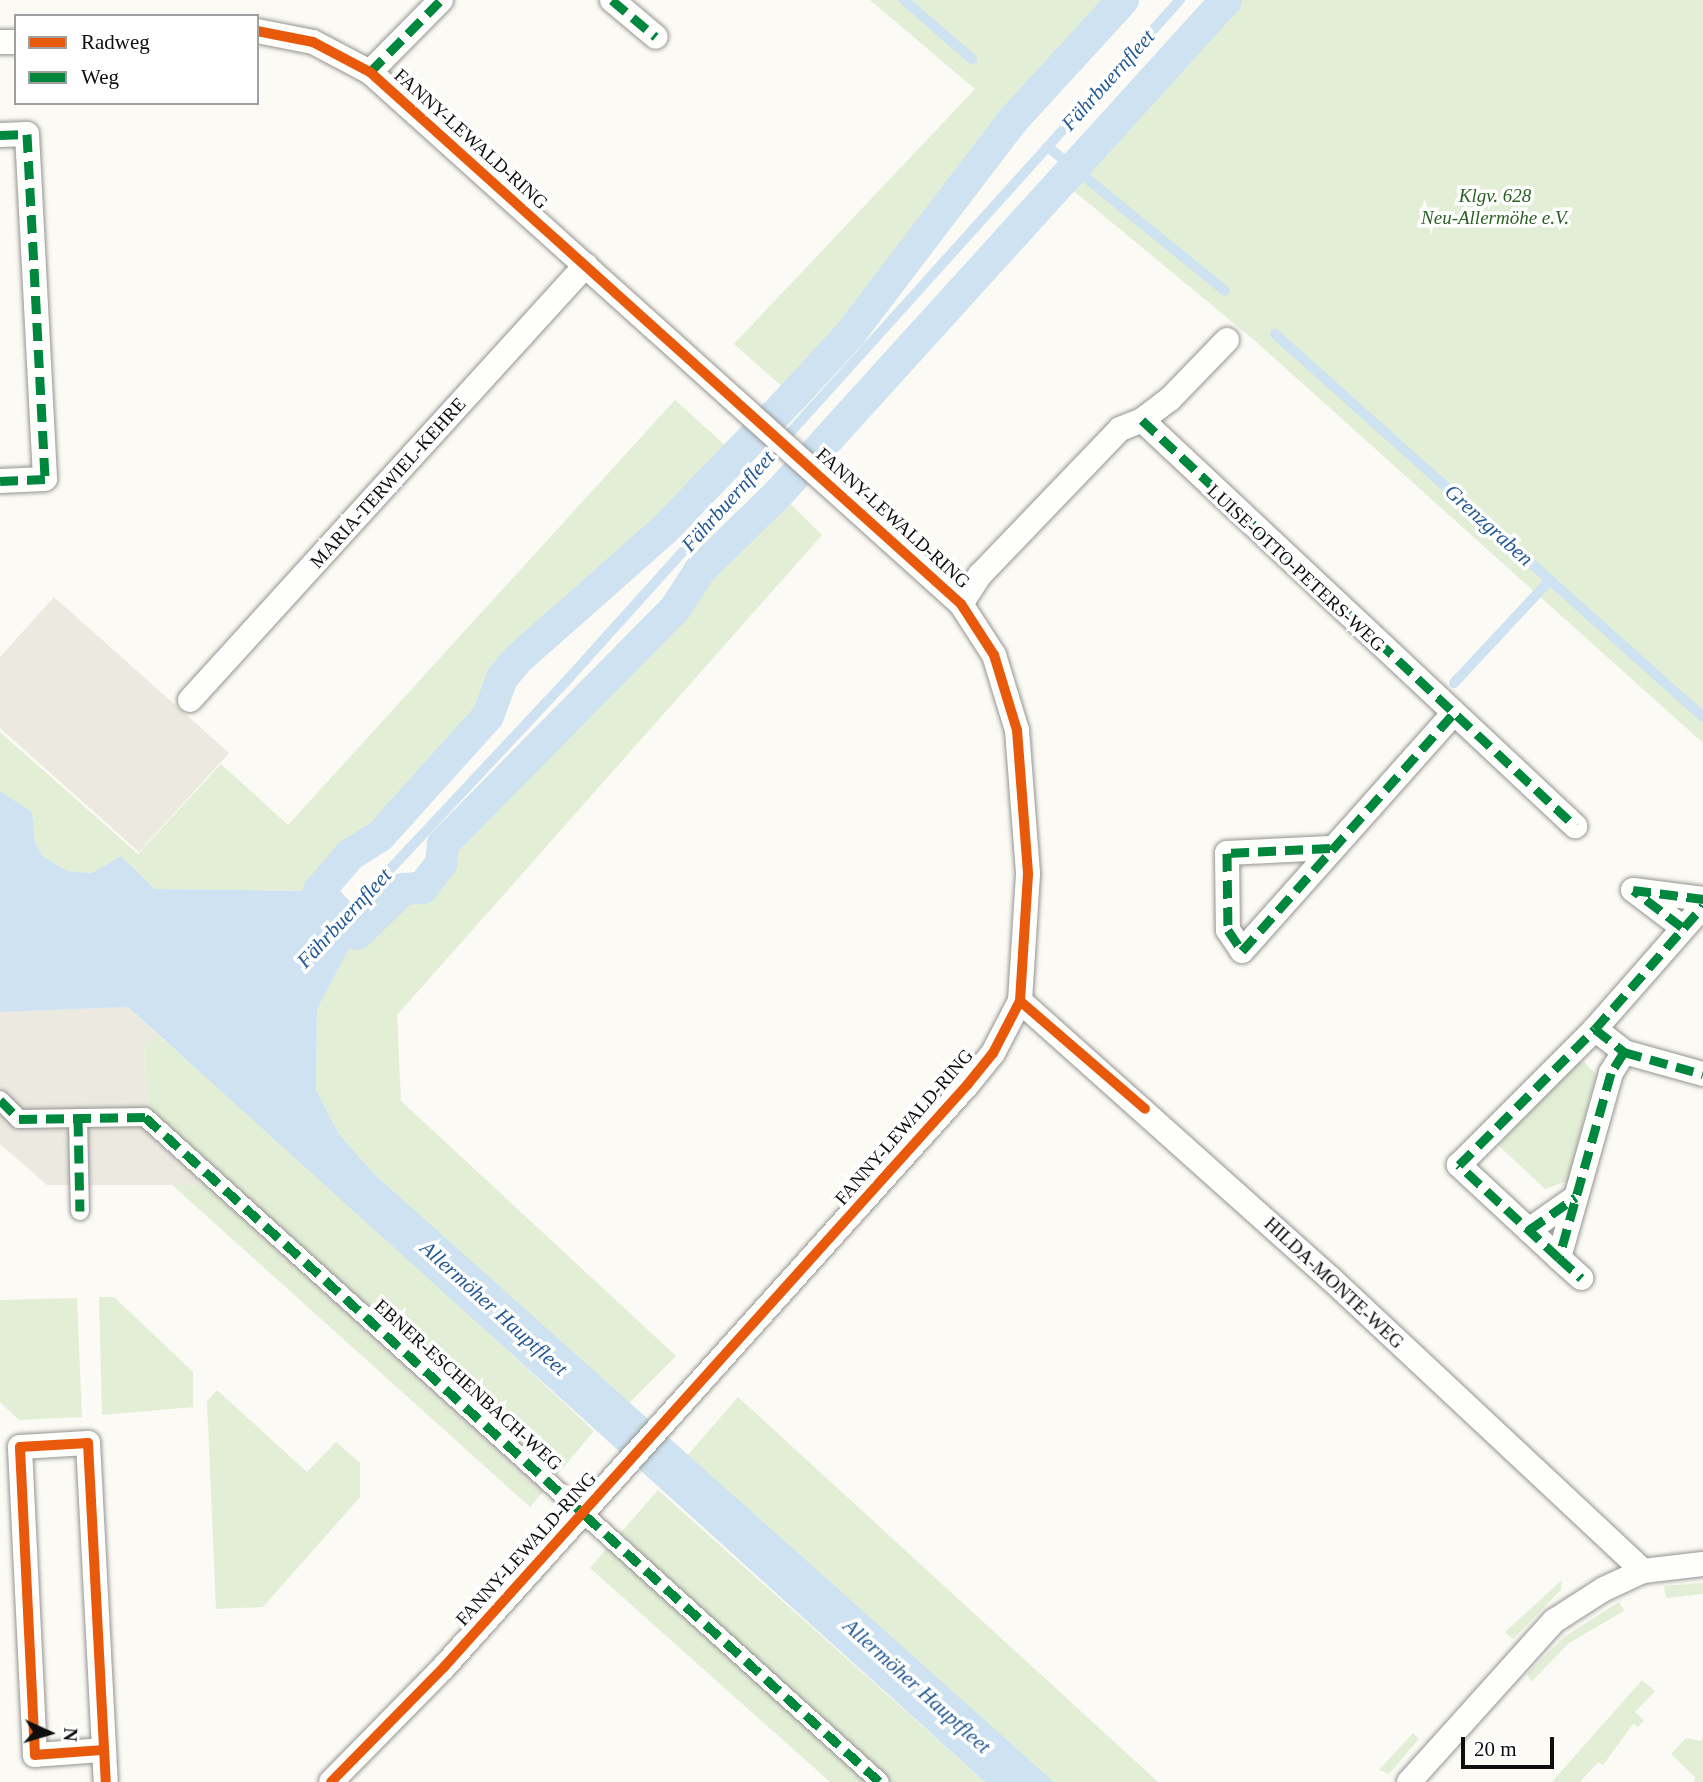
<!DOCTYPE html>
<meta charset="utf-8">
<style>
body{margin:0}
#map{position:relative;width:1703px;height:1782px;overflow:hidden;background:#fbfaf4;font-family:Georgia,serif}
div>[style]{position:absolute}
.green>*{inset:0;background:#e3eed6}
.plaza>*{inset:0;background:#ebe9e0}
.water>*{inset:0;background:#cee2f1}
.stream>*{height:10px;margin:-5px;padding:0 5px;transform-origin:5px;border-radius:5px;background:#cee2f1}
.canal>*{height:32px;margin:-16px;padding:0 16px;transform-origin:16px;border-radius:16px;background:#cee2f1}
.roads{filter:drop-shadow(0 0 2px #959492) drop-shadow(0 0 2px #959492)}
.pedestrian>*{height:18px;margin:-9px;padding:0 9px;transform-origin:9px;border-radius:9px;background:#fefefd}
.minor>*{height:24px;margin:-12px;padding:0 12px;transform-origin:12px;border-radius:12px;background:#fefefd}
.quiet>*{height:9px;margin-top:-4.5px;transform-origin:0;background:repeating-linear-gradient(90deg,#00873e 0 18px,transparent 0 27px)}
.cycleway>*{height:10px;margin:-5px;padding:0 5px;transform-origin:5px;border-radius:5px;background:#e8590c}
span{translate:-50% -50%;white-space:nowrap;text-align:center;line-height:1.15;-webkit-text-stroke:7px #fff;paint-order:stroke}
.street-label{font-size:19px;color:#0e0e0e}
.park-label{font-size:19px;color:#2c6025;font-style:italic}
.water-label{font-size:21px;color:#235994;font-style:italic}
.legend{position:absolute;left:14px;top:14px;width:245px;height:91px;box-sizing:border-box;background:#fff;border:2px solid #9f9f9f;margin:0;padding:9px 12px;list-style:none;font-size:21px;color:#0e0e0e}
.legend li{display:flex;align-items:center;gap:14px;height:35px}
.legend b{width:35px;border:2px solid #9f9f9f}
.north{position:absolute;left:14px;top:1698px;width:70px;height:70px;-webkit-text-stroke:5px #fff;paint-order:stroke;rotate:94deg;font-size:19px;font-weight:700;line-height:28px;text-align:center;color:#0e0e0e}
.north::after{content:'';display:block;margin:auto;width:24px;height:32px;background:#0e0e0e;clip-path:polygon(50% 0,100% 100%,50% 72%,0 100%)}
.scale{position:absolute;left:1461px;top:1737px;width:93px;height:32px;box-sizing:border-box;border:4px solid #0e0e0e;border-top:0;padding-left:9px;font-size:21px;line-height:24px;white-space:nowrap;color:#0e0e0e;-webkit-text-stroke:5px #fff;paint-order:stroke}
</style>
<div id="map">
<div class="green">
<i style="clip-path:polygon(870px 0,1123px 0,1013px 120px,851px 333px,793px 396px,734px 344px,975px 89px)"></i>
<i style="clip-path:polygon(1226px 0,1703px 0,1703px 743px,1254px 340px,1063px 182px)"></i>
<i style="clip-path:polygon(675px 400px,736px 455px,665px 529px,518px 659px,502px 678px,488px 716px,380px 836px,350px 855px,319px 891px,155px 889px,121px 856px,92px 873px,67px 871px,44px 857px,35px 843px,32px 812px,0 791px,0 732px,138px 854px,221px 764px,288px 825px)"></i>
<i style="clip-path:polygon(779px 493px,822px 535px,397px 1015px,401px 1101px,676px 1356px,628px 1404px,373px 1173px,339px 1134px,316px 1090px,317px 1009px,357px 934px,403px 889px,423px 888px,440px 864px,443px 844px,675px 610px,700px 570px)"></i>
<i style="clip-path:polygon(157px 1034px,347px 1201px,594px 1431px,530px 1507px,170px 1183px,205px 1185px,539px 1491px,426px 1361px,148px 1106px,144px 1047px)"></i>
<i style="clip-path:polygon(1584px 1062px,1596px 1074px,1568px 1181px,1545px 1189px,1498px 1145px,1575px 1064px)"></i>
<i style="clip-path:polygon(99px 1297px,114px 1297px,193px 1372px,193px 1407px,102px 1415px)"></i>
<i style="clip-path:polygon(77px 1298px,82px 1417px,19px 1420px,0 1402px,0 1300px)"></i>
<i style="clip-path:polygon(217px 1390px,307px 1472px,336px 1442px,360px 1463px,360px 1497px,263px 1607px,216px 1609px,207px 1401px)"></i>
<i style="clip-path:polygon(738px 1397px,1158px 1782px,1054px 1782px,687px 1456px)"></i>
<i style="clip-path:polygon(658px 1490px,985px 1782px,830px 1782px,590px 1568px)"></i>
<i style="clip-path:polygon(1562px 1580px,1561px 1590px,1513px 1639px,1505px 1632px)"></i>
<i style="clip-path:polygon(1703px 1583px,1703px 1594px,1666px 1598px,1664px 1586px)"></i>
<i style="clip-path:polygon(1619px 1602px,1624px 1611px,1569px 1643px,1531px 1682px,1527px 1674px,1564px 1637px)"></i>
<i style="clip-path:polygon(1642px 1680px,1655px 1691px,1635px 1712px,1644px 1720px,1638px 1727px,1633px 1724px,1603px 1765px,1598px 1762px,1580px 1782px,1552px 1782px)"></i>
<i style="clip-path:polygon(1413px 1733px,1419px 1739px,1389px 1774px,1379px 1770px)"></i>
<i style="clip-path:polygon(1703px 1735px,1703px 1782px,1694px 1782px,1695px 1777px,1671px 1754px,1686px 1738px,1701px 1741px)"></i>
</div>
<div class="plaza">
<i style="clip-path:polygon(54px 597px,229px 753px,139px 852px,0 728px,0 657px)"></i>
<i style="clip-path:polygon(128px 1007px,157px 1034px,144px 1047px,148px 1106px,553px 1477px,539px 1492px,205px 1185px,47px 1185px,0 1144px,0 1012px)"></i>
</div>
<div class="water">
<i style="clip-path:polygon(0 791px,32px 812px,35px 843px,44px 857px,67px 871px,92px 873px,121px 856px,155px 889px,319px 891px,357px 934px,317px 1009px,316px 1090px,339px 1134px,373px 1173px,1054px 1782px,985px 1782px,128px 1007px,0 1012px)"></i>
</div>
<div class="stream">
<i style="left:904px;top:0;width:90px;rotate:40.9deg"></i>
<i style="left:1048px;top:147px;width:228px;rotate:39.1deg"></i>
<i style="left:1275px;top:334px;width:574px;rotate:41.82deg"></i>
<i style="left:1454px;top:683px;width:141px;rotate:-47deg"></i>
<i style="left:337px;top:926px;width:340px;rotate:-46.9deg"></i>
<i style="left:569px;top:678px;width:913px;rotate:-47.98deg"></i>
</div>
<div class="canal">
<i style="left:1123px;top:0;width:163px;rotate:132.5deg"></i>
<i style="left:1013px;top:120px;width:268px;rotate:127.3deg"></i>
<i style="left:851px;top:333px;width:86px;rotate:132.6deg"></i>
<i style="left:793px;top:396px;width:185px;rotate:133.9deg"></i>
<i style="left:665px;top:529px;width:196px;rotate:138.5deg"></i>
<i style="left:518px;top:659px;width:25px;rotate:130deg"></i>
<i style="left:502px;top:678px;width:40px;rotate:110.2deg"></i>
<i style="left:488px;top:716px;width:161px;rotate:132deg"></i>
<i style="left:380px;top:836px;width:36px;rotate:148deg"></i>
<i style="left:350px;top:855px;width:48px;rotate:130.7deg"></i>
<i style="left:319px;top:891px;width:57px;rotate:48.5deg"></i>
<i style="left:357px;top:934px;width:64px;rotate:-44.4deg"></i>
<i style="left:403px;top:889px;width:19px;rotate:-3deg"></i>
<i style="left:422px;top:888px;width:31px;rotate:-52deg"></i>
<i style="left:441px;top:864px;width:20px;rotate:-84deg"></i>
<i style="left:443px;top:844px;width:330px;rotate:-45.4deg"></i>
<i style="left:675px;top:609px;width:46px;rotate:-57.3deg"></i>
<i style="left:700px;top:570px;width:110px;rotate:-44.3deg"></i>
<i style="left:779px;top:493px;width:665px;rotate:-47.8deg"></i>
</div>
<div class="roads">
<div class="pedestrian">
<i style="left:0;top:1100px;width:27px;rotate:45deg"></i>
<i style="left:19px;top:1119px;width:126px;rotate:-0.9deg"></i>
<i style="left:145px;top:1117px;width:991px;rotate:42.14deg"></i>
<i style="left:78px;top:1118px;width:93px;rotate:88.8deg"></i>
</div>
<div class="minor">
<i style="left:612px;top:0;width:57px;rotate:40.1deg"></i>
<i style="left:257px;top:31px;width:57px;rotate:11.1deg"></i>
<i style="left:313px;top:42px;width:64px;rotate:27.8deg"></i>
<i style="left:370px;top:72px;width:795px;rotate:41.99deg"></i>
<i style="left:961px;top:604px;width:61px;rotate:57.1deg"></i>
<i style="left:994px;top:655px;width:78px;rotate:73deg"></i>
<i style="left:1017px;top:730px;width:144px;rotate:85.6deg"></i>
<i style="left:1028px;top:874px;width:127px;rotate:93.6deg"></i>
<i style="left:1020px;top:1001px;width:59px;rotate:117.4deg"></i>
<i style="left:993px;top:1053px;width:40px;rotate:129deg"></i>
<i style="left:968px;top:1084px;width:784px;rotate:131.95deg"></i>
<i style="left:444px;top:1667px;width:161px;rotate:134.5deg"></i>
<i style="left:0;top:42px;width:16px"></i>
<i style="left:370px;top:72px;width:101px;rotate:-45.4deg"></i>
<i style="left:0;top:135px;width:27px;rotate:-2deg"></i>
<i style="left:27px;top:134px;width:345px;rotate:87deg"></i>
<i style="left:45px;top:479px;width:45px;rotate:177.5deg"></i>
<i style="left:1142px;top:420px;width:594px;rotate:43.16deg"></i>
<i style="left:961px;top:604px;width:35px;rotate:-57deg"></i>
<i style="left:980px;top:575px;width:202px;rotate:-46.2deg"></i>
<i style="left:1120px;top:429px;width:24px;rotate:-22deg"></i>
<i style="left:1142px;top:420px;width:35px;rotate:-37deg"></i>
<i style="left:1170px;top:399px;width:82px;rotate:-46deg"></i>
<i style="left:190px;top:700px;width:588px;rotate:-47.69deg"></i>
<i style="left:1330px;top:848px;width:103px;rotate:177.2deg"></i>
<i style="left:1227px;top:853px;width:77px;rotate:89.3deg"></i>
<i style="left:1228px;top:930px;width:25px;rotate:56deg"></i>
<i style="left:1242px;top:951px;width:316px;rotate:-48.3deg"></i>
<i style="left:1682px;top:927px;width:61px;rotate:-142.9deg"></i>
<i style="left:1633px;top:890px;width:71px;rotate:7.3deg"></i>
<i style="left:1020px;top:1001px;width:416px;rotate:41.8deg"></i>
<i style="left:1330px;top:1278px;width:429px;rotate:43.1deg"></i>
<i style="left:1595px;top:1029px;width:164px;rotate:-48.7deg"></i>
<i style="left:1624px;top:1052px;width:25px;rotate:122deg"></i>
<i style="left:1611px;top:1073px;width:192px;rotate:105.7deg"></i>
<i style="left:1559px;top:1258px;width:137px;rotate:-137.1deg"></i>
<i style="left:1459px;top:1165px;width:192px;rotate:-45deg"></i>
<i style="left:1595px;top:1029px;width:37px;rotate:38deg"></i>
<i style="left:1624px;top:1052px;width:82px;rotate:15.6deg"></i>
<i style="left:1529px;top:1230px;width:57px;rotate:-35.1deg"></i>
<i style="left:1559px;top:1258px;width:30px;rotate:42deg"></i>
<i style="left:103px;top:1750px;width:68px;rotate:175.8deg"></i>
<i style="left:35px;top:1755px;width:308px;rotate:-92.8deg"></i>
<i style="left:20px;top:1447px;width:68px;rotate:-3.4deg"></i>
<i style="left:88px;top:1443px;width:339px;rotate:87deg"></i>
<i style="left:1409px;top:1782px;width:217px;rotate:-48deg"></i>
<i style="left:1554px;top:1621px;width:59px;rotate:-32.6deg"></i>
<i style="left:1604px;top:1589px;width:43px;rotate:-24.8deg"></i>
<i style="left:1643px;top:1571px;width:60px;rotate:-6.7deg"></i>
</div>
</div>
<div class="quiet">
<i style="left:612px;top:0;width:57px;rotate:40.1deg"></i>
<i style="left:370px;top:72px;width:101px;rotate:-45.4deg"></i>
<i style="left:0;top:135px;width:27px;rotate:-2deg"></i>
<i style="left:27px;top:134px;width:345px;rotate:87deg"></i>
<i style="left:45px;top:479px;width:45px;rotate:177.5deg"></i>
<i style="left:1142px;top:420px;width:594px;rotate:43.16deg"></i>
<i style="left:1330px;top:848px;width:103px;rotate:177.2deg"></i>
<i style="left:1227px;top:853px;width:77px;rotate:89.3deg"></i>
<i style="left:1228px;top:930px;width:25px;rotate:56deg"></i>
<i style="left:1242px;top:951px;width:316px;rotate:-48.3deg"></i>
<i style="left:1682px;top:927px;width:61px;rotate:-142.9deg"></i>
<i style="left:1633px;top:890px;width:71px;rotate:7.3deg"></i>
<i style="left:1595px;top:1029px;width:164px;rotate:-48.7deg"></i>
<i style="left:1624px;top:1052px;width:25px;rotate:122deg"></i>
<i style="left:1611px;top:1073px;width:192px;rotate:105.7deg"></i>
<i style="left:1559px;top:1258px;width:137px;rotate:-137.1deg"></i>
<i style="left:1459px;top:1165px;width:192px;rotate:-45deg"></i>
<i style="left:1595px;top:1029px;width:37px;rotate:38deg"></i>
<i style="left:1624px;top:1052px;width:82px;rotate:15.6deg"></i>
<i style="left:0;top:1100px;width:27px;rotate:45deg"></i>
<i style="left:19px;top:1119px;width:126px;rotate:-0.9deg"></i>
<i style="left:145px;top:1117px;width:991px;rotate:42.14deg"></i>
<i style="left:78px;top:1118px;width:93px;rotate:88.8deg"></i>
<i style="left:1529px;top:1230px;width:57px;rotate:-35.1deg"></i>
<i style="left:1559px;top:1258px;width:30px;rotate:42deg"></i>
</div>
<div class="cycleway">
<i style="left:257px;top:31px;width:57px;rotate:11.1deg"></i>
<i style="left:313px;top:42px;width:64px;rotate:27.8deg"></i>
<i style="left:370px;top:72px;width:795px;rotate:41.99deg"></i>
<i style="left:961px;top:604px;width:61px;rotate:57.1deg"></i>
<i style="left:994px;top:655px;width:78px;rotate:73deg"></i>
<i style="left:1017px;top:730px;width:144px;rotate:85.6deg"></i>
<i style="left:1028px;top:874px;width:127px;rotate:93.6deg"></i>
<i style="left:1020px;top:1001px;width:59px;rotate:117.4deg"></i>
<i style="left:993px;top:1053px;width:40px;rotate:129deg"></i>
<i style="left:968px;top:1084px;width:784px;rotate:131.95deg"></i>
<i style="left:444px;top:1667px;width:161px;rotate:134.5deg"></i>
<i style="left:1020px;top:1001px;width:165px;rotate:40.8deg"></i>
<i style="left:103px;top:1750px;width:68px;rotate:175.8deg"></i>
<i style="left:35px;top:1755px;width:308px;rotate:-92.8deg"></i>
<i style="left:20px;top:1447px;width:68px;rotate:-3.4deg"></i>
<i style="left:88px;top:1443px;width:339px;rotate:87deg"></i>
</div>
<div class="street-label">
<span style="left:471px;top:139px;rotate:42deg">FANNY-LEWALD-RING</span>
<span style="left:388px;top:483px;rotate:-48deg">MARIA-TERWIEL-KEHRE</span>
<span style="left:893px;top:518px;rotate:42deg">FANNY-LEWALD-RING</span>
<span style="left:1296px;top:568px;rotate:43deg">LUISE-OTTO-PETERS-WEG</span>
<span style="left:904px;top:1127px;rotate:-49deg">FANNY-LEWALD-RING</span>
<span style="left:1334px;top:1283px;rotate:43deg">HILDA-MONTE-WEG</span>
<span style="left:468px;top:1385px;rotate:42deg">EBNER-ESCHENBACH-WEG</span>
<span style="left:526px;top:1549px;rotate:-48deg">FANNY-LEWALD-RING</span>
</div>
<div class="park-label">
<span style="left:1495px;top:207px">Klgv. 628<br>Neu-Allermöhe e.V.</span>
</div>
<div class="water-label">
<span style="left:1108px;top:80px;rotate:-48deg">Fährbuernfleet</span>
<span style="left:728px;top:501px;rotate:-48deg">Fährbuernfleet</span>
<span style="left:1489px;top:525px;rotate:42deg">Grenzgraben</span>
<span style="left:344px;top:918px;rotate:-47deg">Fährbuernfleet</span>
<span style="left:494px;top:1308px;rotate:42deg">Allermöher Hauptfleet</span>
<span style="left:917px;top:1686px;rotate:42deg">Allermöher Hauptfleet</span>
</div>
<ul class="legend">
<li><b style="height:9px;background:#e8590c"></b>Radweg</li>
<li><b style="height:9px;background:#00873e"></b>Weg</li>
</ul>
<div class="north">N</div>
<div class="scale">20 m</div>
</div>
